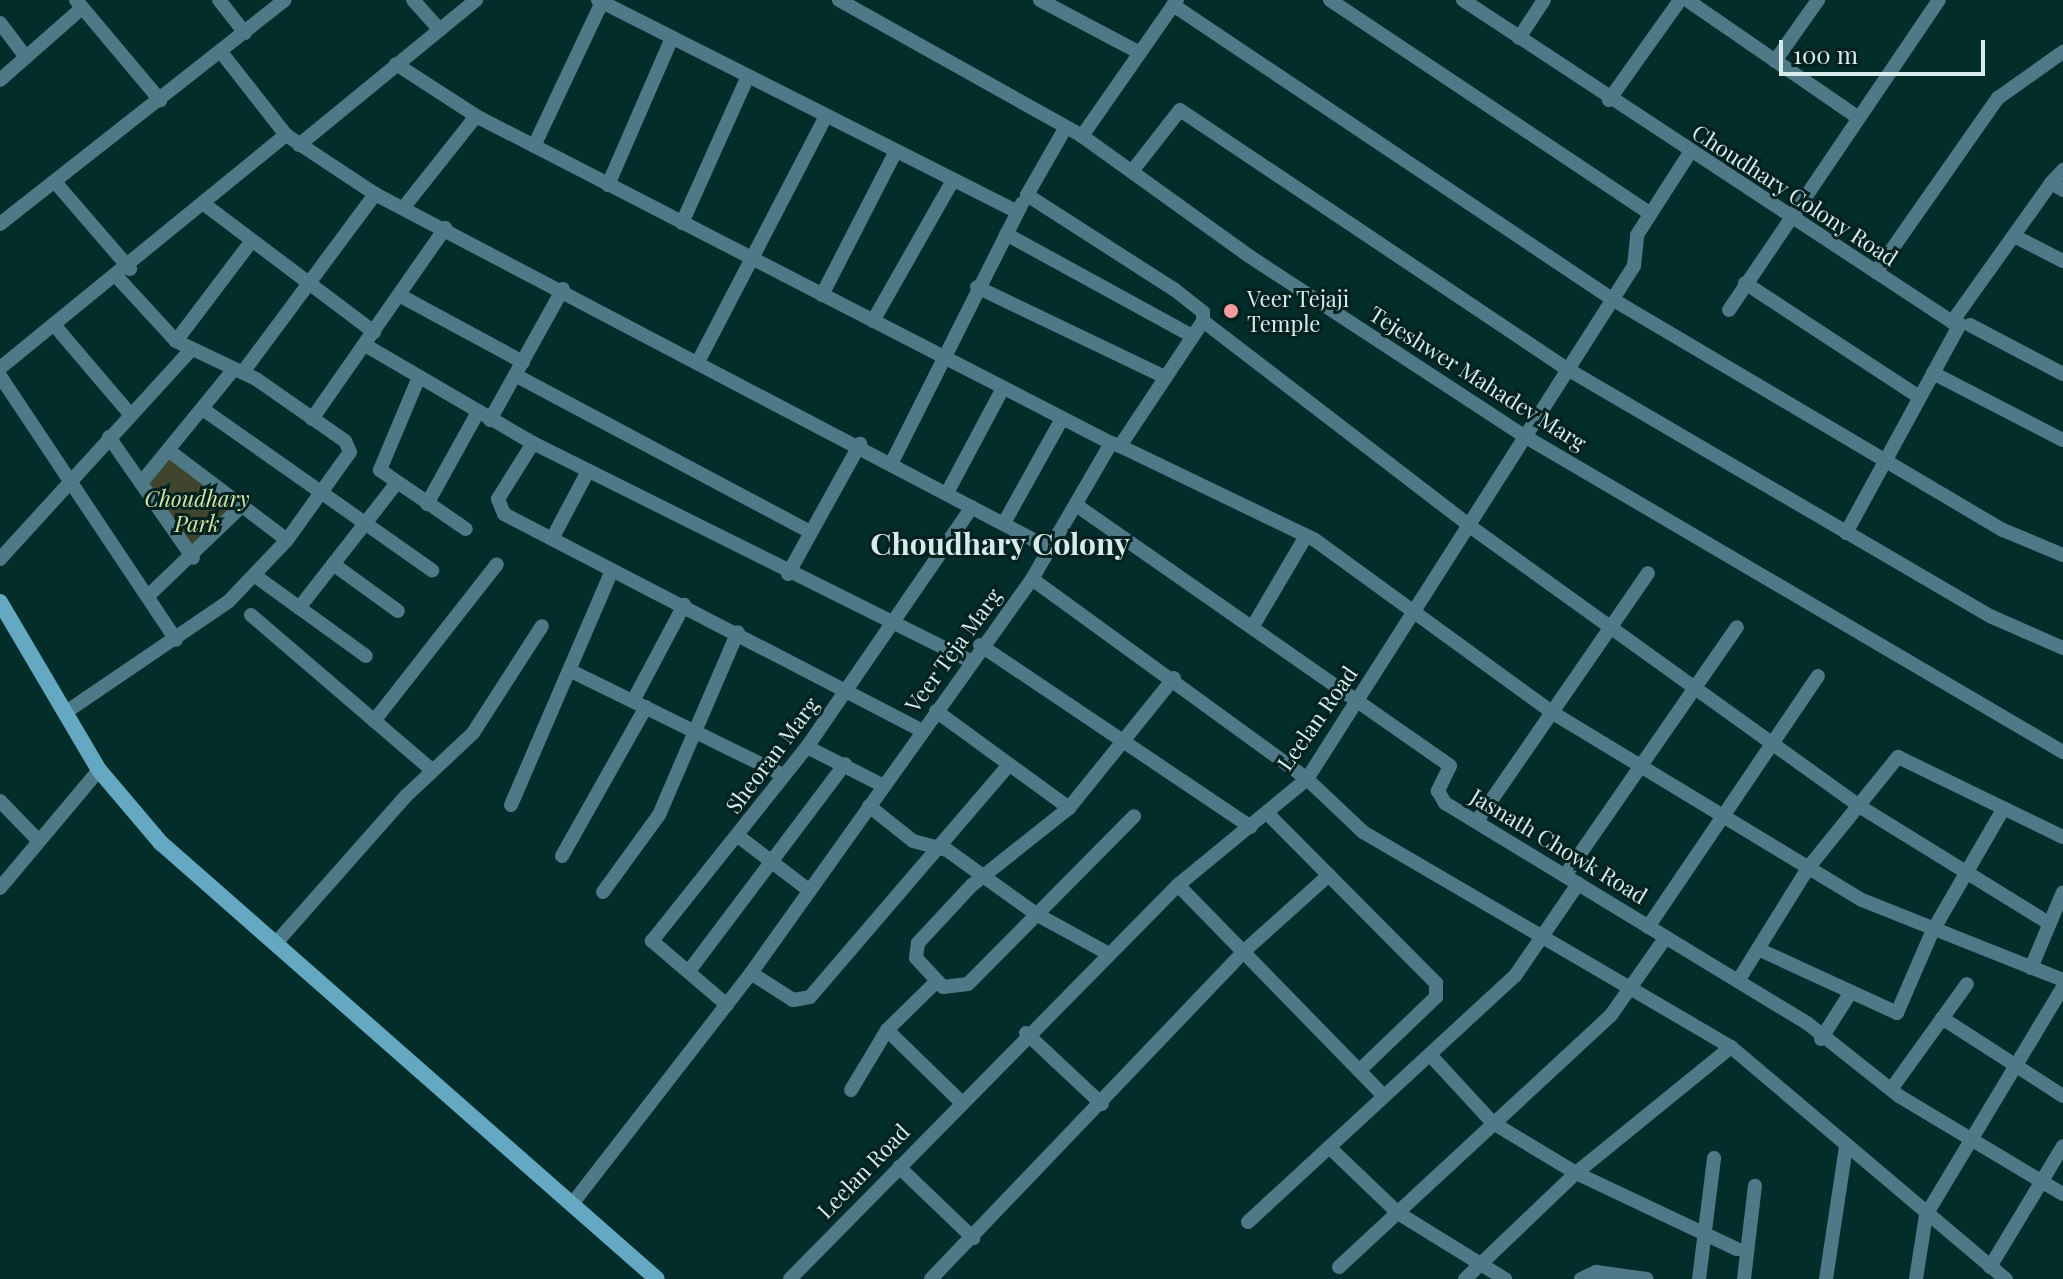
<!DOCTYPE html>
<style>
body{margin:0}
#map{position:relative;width:2063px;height:1279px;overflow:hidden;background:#022d2a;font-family:"Playfair Display",serif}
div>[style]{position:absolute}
.green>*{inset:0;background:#3f452e}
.minor>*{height:14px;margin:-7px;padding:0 7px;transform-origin:7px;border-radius:7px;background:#507988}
.secondary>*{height:16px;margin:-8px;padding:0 8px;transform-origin:8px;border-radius:8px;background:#64a9c1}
.dots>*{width:22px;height:22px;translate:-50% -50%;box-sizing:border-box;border:4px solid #03211f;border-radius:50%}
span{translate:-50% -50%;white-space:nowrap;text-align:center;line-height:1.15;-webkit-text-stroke:6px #03211f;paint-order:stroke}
.street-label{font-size:22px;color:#d7ecea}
.poi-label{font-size:22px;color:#d7ecea}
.left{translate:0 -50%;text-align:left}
.park-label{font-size:22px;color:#d1e3a4;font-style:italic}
.district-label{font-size:30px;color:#d7ecea;font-weight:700}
.scale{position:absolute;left:1779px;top:40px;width:206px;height:36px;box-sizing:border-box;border:4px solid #d7ecea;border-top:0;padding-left:10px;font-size:24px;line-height:28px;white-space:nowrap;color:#d7ecea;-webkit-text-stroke:6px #03211f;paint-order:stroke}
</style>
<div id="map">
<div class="green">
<i style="clip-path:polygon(172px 453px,242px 506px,193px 558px,142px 483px)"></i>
</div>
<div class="minor">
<i style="left:76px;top:0;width:131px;rotate:50deg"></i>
<i style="left:219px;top:0;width:42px;rotate:51.8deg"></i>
<i style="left:413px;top:0;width:40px;rotate:48deg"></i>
<i style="left:598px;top:0;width:470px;rotate:26.8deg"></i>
<i style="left:839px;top:0;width:278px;rotate:29.2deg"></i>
<i style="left:1082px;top:136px;width:206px;rotate:35.7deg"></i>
<i style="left:1249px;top:256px;width:331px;rotate:33.2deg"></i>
<i style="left:1526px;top:437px;width:623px;rotate:30.4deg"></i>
<i style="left:1040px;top:0;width:113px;rotate:27.9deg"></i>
<i style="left:1330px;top:0;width:384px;rotate:33.7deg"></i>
<i style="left:1463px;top:0;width:585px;rotate:33.36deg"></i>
<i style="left:1952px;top:322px;width:171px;rotate:-54.5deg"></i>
<i style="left:2051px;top:183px;width:14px;rotate:30deg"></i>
<i style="left:1687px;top:0;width:205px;rotate:34.5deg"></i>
<i style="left:1173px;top:5px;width:528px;rotate:33.81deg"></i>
<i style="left:1612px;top:299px;width:454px;rotate:30.6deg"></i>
<i style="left:2003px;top:530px;width:65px;rotate:22.6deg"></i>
<i style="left:0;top:23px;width:43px;rotate:52.6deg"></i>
<i style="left:1519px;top:38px;width:45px;rotate:-56.7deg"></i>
<i style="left:221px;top:52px;width:105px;rotate:51.9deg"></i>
<i style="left:286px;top:135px;width:107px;rotate:33.5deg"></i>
<i style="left:375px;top:194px;width:764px;rotate:27.71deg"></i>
<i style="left:1775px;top:61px;width:75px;rotate:-54.8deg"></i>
<i style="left:396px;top:64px;width:95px;rotate:33deg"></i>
<i style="left:476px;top:116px;width:714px;rotate:27.25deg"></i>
<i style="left:0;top:80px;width:109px;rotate:-41.3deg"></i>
<i style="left:1609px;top:100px;width:123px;rotate:-54.6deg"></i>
<i style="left:1082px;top:136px;width:166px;rotate:-55.1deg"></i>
<i style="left:299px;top:145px;width:229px;rotate:-39.3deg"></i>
<i style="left:534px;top:146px;width:159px;rotate:-64.7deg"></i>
<i style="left:1133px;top:170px;width:76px;rotate:-51.9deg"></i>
<i style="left:1180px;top:110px;width:468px;rotate:33.8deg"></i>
<i style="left:1569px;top:370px;width:488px;rotate:30.3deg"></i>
<i style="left:1990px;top:616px;width:80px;rotate:23.7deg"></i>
<i style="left:55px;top:182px;width:115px;rotate:49.2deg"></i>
<i style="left:2051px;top:183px;width:18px;rotate:-47deg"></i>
<i style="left:608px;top:185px;width:160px;rotate:-66.5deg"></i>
<i style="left:204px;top:204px;width:213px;rotate:37deg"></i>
<i style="left:404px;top:207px;width:116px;rotate:-51.6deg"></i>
<i style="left:682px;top:223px;width:161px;rotate:-65.8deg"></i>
<i style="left:0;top:224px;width:362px;rotate:-38.2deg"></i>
<i style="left:1006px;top:234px;width:212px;rotate:28.7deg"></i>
<i style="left:2018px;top:238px;width:51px;rotate:27.1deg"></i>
<i style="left:1876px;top:272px;width:213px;rotate:-55deg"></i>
<i style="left:1998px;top:98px;width:80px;rotate:-35.3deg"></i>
<i style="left:1745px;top:283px;width:208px;rotate:33.2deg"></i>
<i style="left:977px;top:287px;width:206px;rotate:25.6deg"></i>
<i style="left:399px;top:295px;width:141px;rotate:28.4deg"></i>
<i style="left:822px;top:295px;width:162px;rotate:-62.8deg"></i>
<i style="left:1729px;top:310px;width:374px;rotate:-55.9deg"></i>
<i style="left:873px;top:321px;width:162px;rotate:-60.4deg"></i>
<i style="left:1203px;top:321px;width:338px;rotate:37.5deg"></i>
<i style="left:1471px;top:527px;width:478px;rotate:35.7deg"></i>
<i style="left:1859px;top:806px;width:221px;rotate:31.7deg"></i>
<i style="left:1970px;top:325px;width:105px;rotate:27.8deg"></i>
<i style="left:55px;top:326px;width:114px;rotate:49.6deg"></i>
<i style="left:176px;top:341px;width:124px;rotate:-52.9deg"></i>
<i style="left:365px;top:345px;width:194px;rotate:30.3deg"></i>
<i style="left:533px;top:443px;width:486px;rotate:26.5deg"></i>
<i style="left:699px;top:360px;width:275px;rotate:-62.5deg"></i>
<i style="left:0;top:368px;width:369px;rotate:-39.2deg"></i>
<i style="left:243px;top:372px;width:222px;rotate:-53.4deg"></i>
<i style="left:1933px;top:373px;width:146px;rotate:27.3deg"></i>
<i style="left:515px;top:375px;width:333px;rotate:28deg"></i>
<i style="left:0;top:376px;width:317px;rotate:56.3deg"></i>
<i style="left:419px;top:377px;width:101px;rotate:112.8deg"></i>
<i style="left:380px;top:470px;width:104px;rotate:34.5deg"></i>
<i style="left:204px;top:410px;width:279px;rotate:35.1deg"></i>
<i style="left:312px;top:419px;width:233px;rotate:-55.1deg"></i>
<i style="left:490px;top:420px;width:150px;rotate:-60.9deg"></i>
<i style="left:109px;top:437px;width:147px;rotate:55.2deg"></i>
<i style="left:533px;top:443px;width:66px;rotate:122deg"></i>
<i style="left:498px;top:499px;width:16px;rotate:68deg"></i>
<i style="left:504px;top:514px;width:471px;rotate:27.4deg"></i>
<i style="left:1120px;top:446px;width:216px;rotate:25.7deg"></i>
<i style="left:1315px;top:540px;width:294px;rotate:36deg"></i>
<i style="left:1553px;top:713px;width:361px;rotate:31.2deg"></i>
<i style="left:1862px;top:900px;width:216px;rotate:21.7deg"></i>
<i style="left:172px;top:453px;width:144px;rotate:37.1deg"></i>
<i style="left:891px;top:464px;width:292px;rotate:-63.3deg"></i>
<i style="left:141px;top:483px;width:147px;rotate:-50.8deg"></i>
<i style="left:947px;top:493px;width:119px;rotate:-61.9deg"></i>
<i style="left:427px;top:504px;width:105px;rotate:-61deg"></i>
<i style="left:1079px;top:507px;width:452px;rotate:34.9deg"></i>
<i style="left:1450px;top:766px;width:28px;rotate:116deg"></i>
<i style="left:1438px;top:791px;width:14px;rotate:60deg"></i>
<i style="left:1445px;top:803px;width:424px;rotate:31.3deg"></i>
<i style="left:1807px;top:1023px;width:117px;rotate:38.4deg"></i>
<i style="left:1899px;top:1096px;width:191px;rotate:30.9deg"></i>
<i style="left:1004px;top:523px;width:119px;rotate:-60.9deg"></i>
<i style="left:1846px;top:533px;width:238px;rotate:-61.4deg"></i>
<i style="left:552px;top:539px;width:77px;rotate:-62.1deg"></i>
<i style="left:0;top:559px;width:283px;rotate:-47.6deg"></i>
<i style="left:333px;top:564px;width:80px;rotate:35.9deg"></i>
<i style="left:788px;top:574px;width:149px;rotate:-61deg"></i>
<i style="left:254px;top:575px;width:138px;rotate:35.9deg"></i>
<i style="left:1032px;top:579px;width:340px;rotate:36deg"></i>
<i style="left:1307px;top:779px;width:77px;rotate:43.4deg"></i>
<i style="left:1363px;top:832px;width:426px;rotate:30.3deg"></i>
<i style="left:1731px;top:1047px;width:360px;rotate:40.2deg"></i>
<i style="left:148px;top:596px;width:130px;rotate:-43.8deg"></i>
<i style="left:299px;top:608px;width:157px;rotate:-52deg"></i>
<i style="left:251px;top:615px;width:238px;rotate:40.6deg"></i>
<i style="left:1253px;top:626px;width:104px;rotate:-59.5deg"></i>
<i style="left:980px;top:645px;width:326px;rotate:33.9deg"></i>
<i style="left:573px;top:672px;width:234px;rotate:26.1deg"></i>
<i style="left:633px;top:701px;width:109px;rotate:-62deg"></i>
<i style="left:936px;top:711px;width:165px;rotate:36.1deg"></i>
<i style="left:1069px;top:808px;width:167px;rotate:-51.1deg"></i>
<i style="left:66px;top:712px;width:196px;rotate:-34.2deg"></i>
<i style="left:228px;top:602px;width:86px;rotate:-46.4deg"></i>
<i style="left:287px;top:540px;width:108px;rotate:-54.4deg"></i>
<i style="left:350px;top:452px;width:12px;rotate:-114deg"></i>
<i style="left:345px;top:441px;width:108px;rotate:-145.1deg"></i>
<i style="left:256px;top:379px;width:89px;rotate:-154.6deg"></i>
<i style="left:176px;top:341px;width:86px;rotate:-132.6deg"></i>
<i style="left:374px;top:721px;width:199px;rotate:-51.9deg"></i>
<i style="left:807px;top:747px;width:84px;rotate:26.9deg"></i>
<i style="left:0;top:801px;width:52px;rotate:45.8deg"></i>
<i style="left:511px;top:805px;width:255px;rotate:-66.7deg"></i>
<i style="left:869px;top:806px;width:56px;rotate:38.5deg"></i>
<i style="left:913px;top:841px;width:35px;rotate:15deg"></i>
<i style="left:947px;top:850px;width:110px;rotate:35.7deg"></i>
<i style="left:1036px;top:914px;width:83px;rotate:28.7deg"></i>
<i style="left:1069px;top:808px;width:125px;rotate:141.5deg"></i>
<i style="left:971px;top:886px;width:78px;rotate:132.9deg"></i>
<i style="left:918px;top:943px;width:15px;rotate:98deg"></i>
<i style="left:916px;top:958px;width:40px;rotate:47deg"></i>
<i style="left:943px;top:987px;width:25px;rotate:-7deg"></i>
<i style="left:968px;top:984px;width:236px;rotate:-45.3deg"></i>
<i style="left:1267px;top:813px;width:240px;rotate:45.2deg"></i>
<i style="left:1436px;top:983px;width:14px;rotate:90deg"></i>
<i style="left:1436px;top:997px;width:103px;rotate:136.2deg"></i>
<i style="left:1477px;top:821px;width:301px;rotate:-55.4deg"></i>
<i style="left:738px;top:836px;width:86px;rotate:37.4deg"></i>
<i style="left:562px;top:856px;width:171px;rotate:-60.6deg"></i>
<i style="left:1566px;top:874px;width:300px;rotate:-55.3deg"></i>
<i style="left:1178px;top:885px;width:295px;rotate:45.7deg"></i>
<i style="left:0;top:888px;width:154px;rotate:-50deg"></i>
<i style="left:603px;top:892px;width:95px;rotate:-54deg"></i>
<i style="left:659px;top:815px;width:199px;rotate:-66.7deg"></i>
<i style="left:1648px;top:927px;width:303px;rotate:-55.9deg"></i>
<i style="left:275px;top:944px;width:198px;rotate:-48.5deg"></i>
<i style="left:406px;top:796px;width:92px;rotate:-43.2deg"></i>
<i style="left:473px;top:733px;width:127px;rotate:-57.2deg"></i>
<i style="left:1758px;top:949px;width:153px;rotate:24.7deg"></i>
<i style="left:1897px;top:1013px;width:88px;rotate:-66.6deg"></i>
<i style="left:1932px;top:932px;width:143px;rotate:-59.9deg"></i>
<i style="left:2031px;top:968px;width:82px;rotate:-67.2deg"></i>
<i style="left:689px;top:971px;width:259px;rotate:-53deg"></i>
<i style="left:751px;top:973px;width:50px;rotate:32.7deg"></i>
<i style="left:793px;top:1000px;width:17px;rotate:-10deg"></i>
<i style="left:810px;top:997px;width:306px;rotate:-49.4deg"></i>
<i style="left:1738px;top:981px;width:133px;rotate:-58.2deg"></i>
<i style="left:1808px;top:868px;width:143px;rotate:-51deg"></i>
<i style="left:1898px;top:757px;width:183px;rotate:25.9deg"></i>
<i style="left:727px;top:1005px;width:99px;rotate:-139.5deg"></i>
<i style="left:652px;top:941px;width:248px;rotate:-51.4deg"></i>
<i style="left:807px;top:747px;width:291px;rotate:-55.5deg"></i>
<i style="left:1942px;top:1018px;width:144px;rotate:32.8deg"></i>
<i style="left:887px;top:1030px;width:102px;rotate:44.2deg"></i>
<i style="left:1026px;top:1033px;width:104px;rotate:43.1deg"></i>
<i style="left:1821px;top:1039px;width:52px;rotate:-57.5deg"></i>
<i style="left:1433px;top:1058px;width:88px;rotate:47.3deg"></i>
<i style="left:1493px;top:1123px;width:97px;rotate:31.1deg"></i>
<i style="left:1576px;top:1173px;width:178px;rotate:25.3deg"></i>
<i style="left:1892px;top:1088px;width:128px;rotate:-54.2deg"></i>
<i style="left:851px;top:1090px;width:70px;rotate:-59deg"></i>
<i style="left:887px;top:1030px;width:70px;rotate:-44.4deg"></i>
<i style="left:1329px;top:1147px;width:95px;rotate:43.7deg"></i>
<i style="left:1398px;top:1213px;width:126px;rotate:31.7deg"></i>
<i style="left:899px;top:1167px;width:103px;rotate:43.8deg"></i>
<i style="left:572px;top:1204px;width:292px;rotate:-52.2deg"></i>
<i style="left:751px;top:973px;width:484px;rotate:-54.5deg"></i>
<i style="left:1032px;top:579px;width:157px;rotate:-59.8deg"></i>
<i style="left:1111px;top:443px;width:9px;rotate:18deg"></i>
<i style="left:1120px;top:446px;width:150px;rotate:-56.4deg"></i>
<i style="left:1203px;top:321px;width:9px;rotate:-90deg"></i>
<i style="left:1203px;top:312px;width:36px;rotate:-142deg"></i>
<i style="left:1175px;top:290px;width:176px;rotate:-147.3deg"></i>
<i style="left:1027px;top:195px;width:78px;rotate:-60.2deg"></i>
<i style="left:1248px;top:1222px;width:363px;rotate:-42.7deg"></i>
<i style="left:1515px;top:976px;width:112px;rotate:-55.6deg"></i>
<i style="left:1339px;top:1267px;width:371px;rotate:-42.8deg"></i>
<i style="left:1611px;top:1015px;width:95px;rotate:-54.8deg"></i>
<i style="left:1990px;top:1267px;width:141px;rotate:-58.9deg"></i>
<i style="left:790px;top:1279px;width:553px;rotate:-45.44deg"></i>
<i style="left:1178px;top:885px;width:167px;rotate:-39.4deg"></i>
<i style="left:1307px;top:779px;width:608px;rotate:-57.49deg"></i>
<i style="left:1634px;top:266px;width:31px;rotate:-84deg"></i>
<i style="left:1637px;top:235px;width:96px;rotate:-57.3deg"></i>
<i style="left:931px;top:1279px;width:451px;rotate:-46.3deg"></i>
<i style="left:1242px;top:953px;width:117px;rotate:-41.9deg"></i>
<i style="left:1465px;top:1279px;width:153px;rotate:-43.7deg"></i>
<i style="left:1576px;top:1173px;width:200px;rotate:-39.1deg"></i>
<i style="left:1581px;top:1279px;width:17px;rotate:-25deg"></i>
<i style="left:1596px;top:1272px;width:51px;rotate:7.8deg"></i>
<i style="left:1699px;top:1279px;width:122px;rotate:-82.9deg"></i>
<i style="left:1744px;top:1279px;width:94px;rotate:-83.3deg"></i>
<i style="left:1826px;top:1279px;width:134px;rotate:-81.4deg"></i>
<i style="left:1916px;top:1279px;width:65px;rotate:-81.1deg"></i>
<i style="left:1926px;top:1215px;width:266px;rotate:-59deg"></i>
</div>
<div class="secondary">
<i style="left:0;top:602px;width:195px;rotate:59.5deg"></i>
<i style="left:99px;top:770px;width:96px;rotate:49.7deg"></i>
<i style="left:161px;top:843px;width:660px;rotate:41.32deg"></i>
</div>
<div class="dots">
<i style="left:1231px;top:311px;background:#f59b9b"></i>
</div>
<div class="street-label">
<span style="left:1795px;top:195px;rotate:33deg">Choudhary Colony Road</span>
<span style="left:1478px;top:378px;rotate:32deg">Tejeshwer Mahadev Marg</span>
<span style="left:953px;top:650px;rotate:-54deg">Veer Teja Marg</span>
<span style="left:1317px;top:718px;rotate:-55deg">Leelan Road</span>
<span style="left:772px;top:755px;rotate:-53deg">Sheoran Marg</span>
<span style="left:1559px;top:846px;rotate:31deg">Jasnath Chowk Road</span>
<span style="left:863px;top:1171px;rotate:-46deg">Leelan Road</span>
</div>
<div class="poi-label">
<span class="left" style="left:1247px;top:311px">Veer Tejaji<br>Temple</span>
</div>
<div class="park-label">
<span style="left:197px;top:511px">Choudhary<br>Park</span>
</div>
<div class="district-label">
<span style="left:1000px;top:543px">Choudhary Colony</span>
</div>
<div class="scale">100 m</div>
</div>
